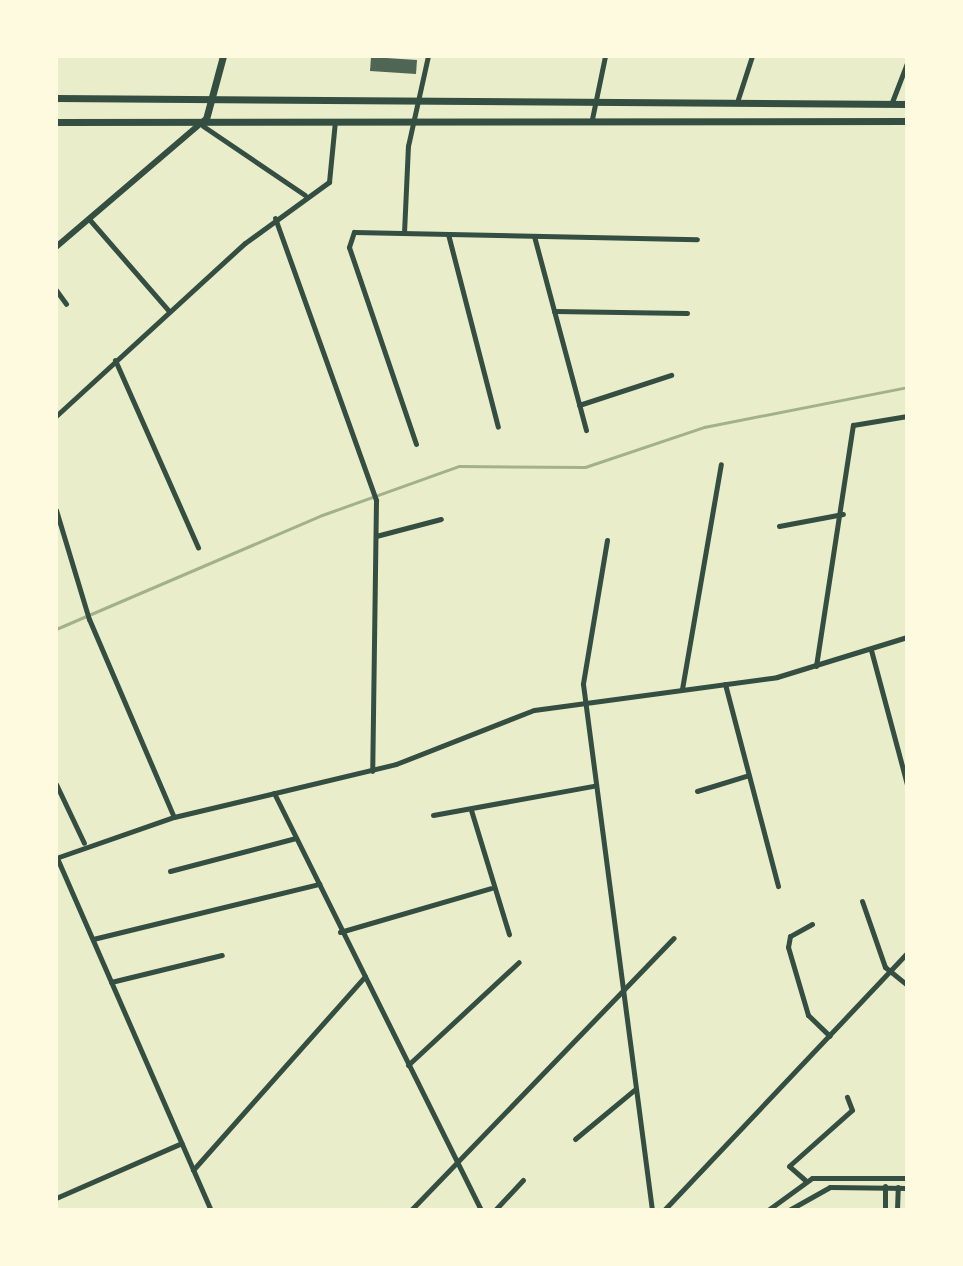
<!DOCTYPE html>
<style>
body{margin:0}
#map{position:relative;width:963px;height:1266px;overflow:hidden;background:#e9edc9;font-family:Overpass,sans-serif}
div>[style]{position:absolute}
.stream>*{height:3px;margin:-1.5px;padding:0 1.5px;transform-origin:1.5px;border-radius:1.5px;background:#a3b18a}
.building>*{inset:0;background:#4f6655}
.minor>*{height:5px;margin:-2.5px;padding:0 2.5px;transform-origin:2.5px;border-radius:2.5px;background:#344e41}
.tertiary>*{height:6px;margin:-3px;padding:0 3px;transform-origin:3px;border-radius:3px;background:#344e41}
.secondary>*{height:7px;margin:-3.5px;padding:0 3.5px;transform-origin:3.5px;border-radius:3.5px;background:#344e41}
span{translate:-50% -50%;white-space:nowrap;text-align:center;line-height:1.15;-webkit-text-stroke:6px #fefae0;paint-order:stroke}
.frame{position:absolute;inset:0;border:58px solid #fefae0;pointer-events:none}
</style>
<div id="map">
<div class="stream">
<i style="left:56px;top:629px;width:289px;rotate:-23.2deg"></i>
<i style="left:322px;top:515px;width:145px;rotate:-19.7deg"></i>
<i style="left:459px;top:466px;width:126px;rotate:0.5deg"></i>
<i style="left:585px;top:467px;width:126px;rotate:-18.6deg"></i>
<i style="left:704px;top:427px;width:207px;rotate:-11.1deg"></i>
</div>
<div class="building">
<i style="clip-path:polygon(371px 57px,417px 60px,416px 74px,370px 71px)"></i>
</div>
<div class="minor">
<i style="left:738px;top:99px;width:45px;rotate:-72deg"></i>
<i style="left:892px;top:102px;width:42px;rotate:-69deg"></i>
<i style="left:592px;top:119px;width:64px;rotate:-78.3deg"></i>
<i style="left:203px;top:126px;width:123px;rotate:34.1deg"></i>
<i style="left:275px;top:218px;width:300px;rotate:70.3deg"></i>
<i style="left:376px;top:500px;width:271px;rotate:90.8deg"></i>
<i style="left:89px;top:219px;width:122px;rotate:49deg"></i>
<i style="left:404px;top:233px;width:87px;rotate:-87.4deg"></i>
<i style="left:408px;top:146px;width:92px;rotate:-77.5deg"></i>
<i style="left:448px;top:234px;width:199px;rotate:75.5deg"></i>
<i style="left:534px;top:236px;width:201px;rotate:75deg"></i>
<i style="left:56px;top:290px;width:17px;rotate:54deg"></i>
<i style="left:554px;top:311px;width:133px;rotate:0.9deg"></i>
<i style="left:115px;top:360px;width:205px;rotate:66.1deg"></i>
<i style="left:579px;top:405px;width:97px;rotate:-18.1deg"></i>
<i style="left:56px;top:416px;width:256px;rotate:-42.5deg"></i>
<i style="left:245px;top:243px;width:104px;rotate:-36deg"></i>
<i style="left:329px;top:182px;width:61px;rotate:-84.4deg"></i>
<i style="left:416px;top:444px;width:208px;rotate:-108.8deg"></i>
<i style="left:349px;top:247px;width:16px;rotate:-72deg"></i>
<i style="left:354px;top:232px;width:343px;rotate:1.2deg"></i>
<i style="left:56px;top:510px;width:114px;rotate:73.2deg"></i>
<i style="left:89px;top:619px;width:215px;rotate:66.8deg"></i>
<i style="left:779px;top:526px;width:65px;rotate:-10.6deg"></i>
<i style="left:376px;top:536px;width:67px;rotate:-14.7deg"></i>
<i style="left:607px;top:540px;width:146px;rotate:99.5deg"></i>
<i style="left:583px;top:684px;width:531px;rotate:82.53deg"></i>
<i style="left:871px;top:650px;width:139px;rotate:75deg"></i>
<i style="left:816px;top:666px;width:244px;rotate:-81.3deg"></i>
<i style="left:853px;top:425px;width:55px;rotate:-9.5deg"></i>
<i style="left:725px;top:684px;width:209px;rotate:75.3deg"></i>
<i style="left:682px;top:689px;width:228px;rotate:-80.2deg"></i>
<i style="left:56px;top:784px;width:65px;rotate:64.6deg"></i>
<i style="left:697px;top:791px;width:54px;rotate:-17.1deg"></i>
<i style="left:274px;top:793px;width:466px;rotate:63.6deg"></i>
<i style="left:471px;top:810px;width:130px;rotate:73deg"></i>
<i style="left:433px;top:815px;width:163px;rotate:-10.3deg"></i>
<i style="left:56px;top:858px;width:125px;rotate:-19.2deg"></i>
<i style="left:174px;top:817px;width:228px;rotate:-13.4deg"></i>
<i style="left:396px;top:764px;width:148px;rotate:-21.4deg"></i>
<i style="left:534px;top:710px;width:245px;rotate:-7.7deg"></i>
<i style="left:777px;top:677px;width:136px;rotate:-17.1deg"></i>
<i style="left:57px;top:858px;width:384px;rotate:66.4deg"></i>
<i style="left:170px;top:871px;width:130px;rotate:-14.7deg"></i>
<i style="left:862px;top:901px;width:70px;rotate:70.8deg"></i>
<i style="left:885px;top:967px;width:28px;rotate:39deg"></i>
<i style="left:812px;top:924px;width:25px;rotate:151deg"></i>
<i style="left:790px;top:936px;width:11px;rotate:100deg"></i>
<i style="left:788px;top:947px;width:71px;rotate:73.6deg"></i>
<i style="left:808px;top:1015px;width:30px;rotate:44deg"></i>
<i style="left:340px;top:932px;width:157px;rotate:-16.2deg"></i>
<i style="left:93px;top:939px;width:233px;rotate:-13.7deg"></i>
<i style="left:111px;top:982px;width:114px;rotate:-13.7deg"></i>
<i style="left:408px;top:1065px;width:151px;rotate:-42.9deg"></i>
<i style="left:575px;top:1139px;width:77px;rotate:-39.7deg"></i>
<i style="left:193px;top:1170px;width:259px;rotate:-48.4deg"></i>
<i style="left:805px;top:1180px;width:21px;rotate:-139deg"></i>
<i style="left:789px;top:1166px;width:84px;rotate:-41.6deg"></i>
<i style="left:852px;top:1110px;width:14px;rotate:-111deg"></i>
<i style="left:56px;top:1198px;width:137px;rotate:-23.6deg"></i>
<i style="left:411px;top:1210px;width:378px;rotate:-46deg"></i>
<i style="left:495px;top:1210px;width:41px;rotate:-47deg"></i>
<i style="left:664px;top:1210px;width:354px;rotate:-46.6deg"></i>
<i style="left:768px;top:1210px;width:54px;rotate:-36deg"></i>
<i style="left:812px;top:1178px;width:95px"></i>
<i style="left:789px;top:1210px;width:47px;rotate:-29.3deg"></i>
<i style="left:830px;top:1187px;width:77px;rotate:0.7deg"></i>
<i style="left:885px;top:1210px;width:24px;rotate:-90deg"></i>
<i style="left:897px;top:1210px;width:23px;rotate:-88deg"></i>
</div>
<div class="tertiary">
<i style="left:56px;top:247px;width:197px;rotate:-40.5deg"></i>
</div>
<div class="secondary">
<i style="left:56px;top:98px;width:851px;rotate:0.4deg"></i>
<i style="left:206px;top:119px;width:65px;rotate:-74.9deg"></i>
<i style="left:56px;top:122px;width:851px;rotate:-0.07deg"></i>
</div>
<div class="frame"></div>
</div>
